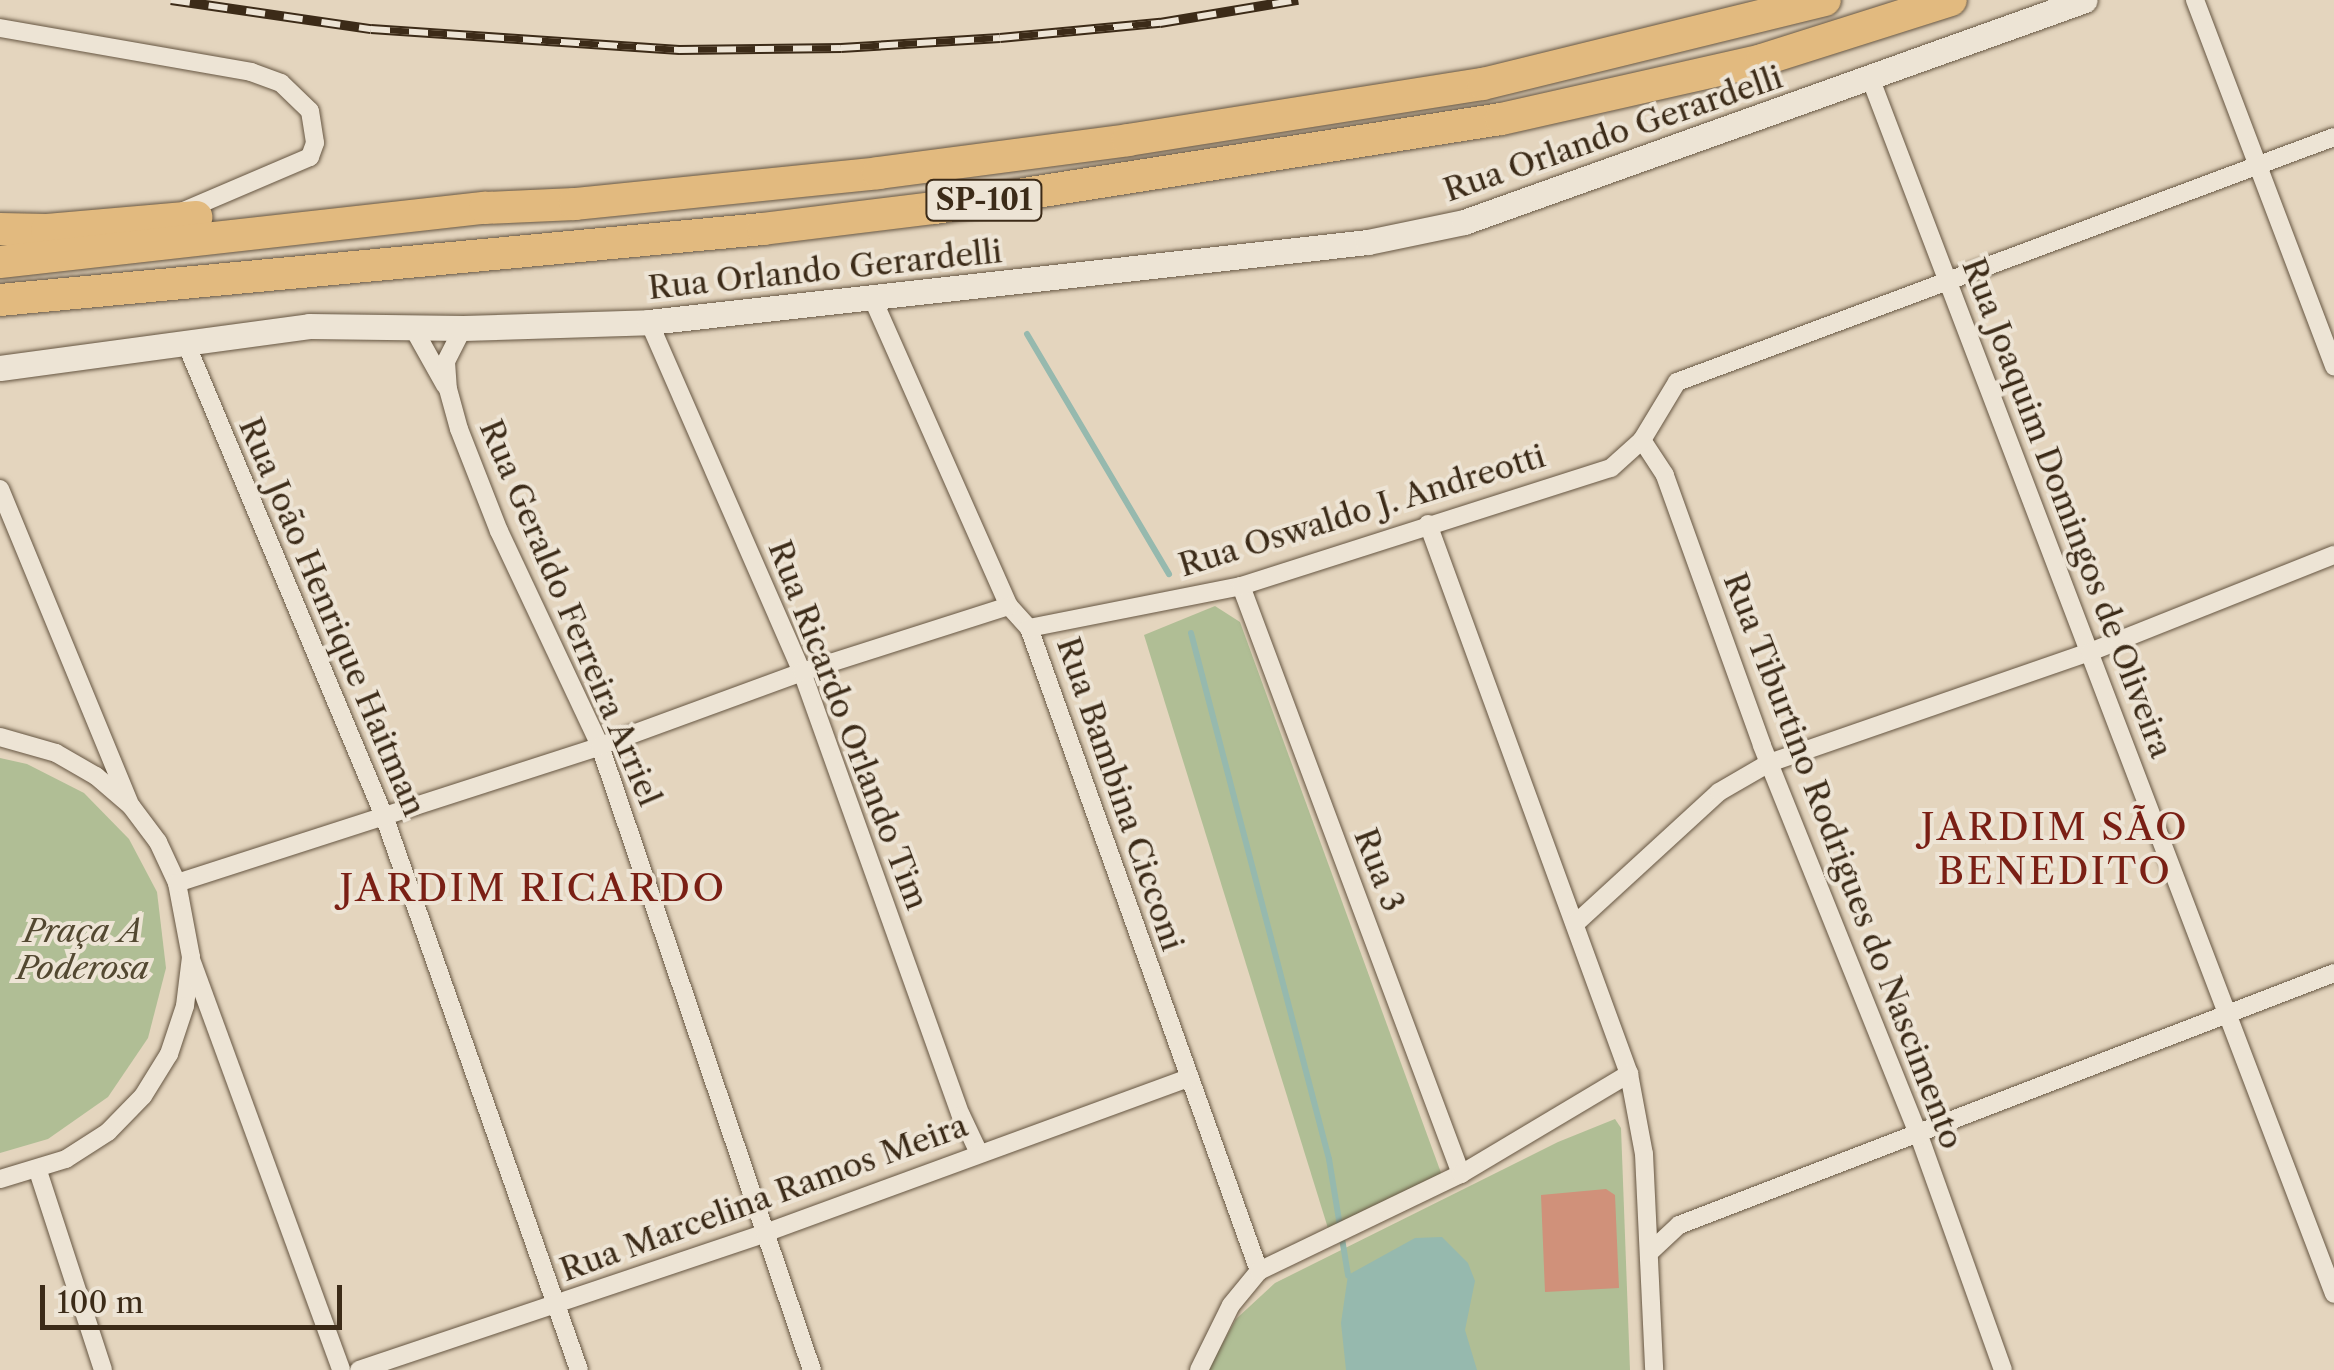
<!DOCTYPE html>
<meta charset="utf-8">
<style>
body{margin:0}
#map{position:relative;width:2334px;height:1370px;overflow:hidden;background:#e4d5be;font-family:"Libre Caslon Text",serif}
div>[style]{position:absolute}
.green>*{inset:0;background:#b0be95}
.water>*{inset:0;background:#96b9ae}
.stream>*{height:6px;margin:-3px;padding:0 3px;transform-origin:3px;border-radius:3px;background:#96b9ae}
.building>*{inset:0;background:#d0917a}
.roads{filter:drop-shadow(0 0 2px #665642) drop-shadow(0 0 2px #665642)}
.street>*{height:18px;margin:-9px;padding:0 9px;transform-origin:9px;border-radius:9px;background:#ede4d5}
.secondary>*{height:25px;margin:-12.5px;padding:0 12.5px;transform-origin:12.5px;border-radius:12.5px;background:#ede4d5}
.highway>*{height:32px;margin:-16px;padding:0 16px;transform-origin:16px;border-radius:16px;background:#e2ba7f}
.rail>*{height:10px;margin-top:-5px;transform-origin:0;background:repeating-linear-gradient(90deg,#ede4d5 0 19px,#3c2b18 0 38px);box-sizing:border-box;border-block:2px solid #3c2b18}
span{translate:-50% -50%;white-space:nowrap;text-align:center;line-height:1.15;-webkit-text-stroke:8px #ede4d5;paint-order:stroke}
.shield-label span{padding:2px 8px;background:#ede4d5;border:2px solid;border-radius:8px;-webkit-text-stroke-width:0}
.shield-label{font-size:30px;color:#3c2b18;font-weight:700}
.street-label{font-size:32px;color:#3c2b18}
.park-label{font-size:32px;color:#534831;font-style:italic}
.quarter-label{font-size:38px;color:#7a1f14;letter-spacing:2.5px}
.scale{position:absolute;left:40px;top:1285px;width:302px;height:45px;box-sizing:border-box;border:5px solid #3c2b18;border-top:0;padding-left:12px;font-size:30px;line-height:35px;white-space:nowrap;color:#3c2b18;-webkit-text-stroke:8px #ede4d5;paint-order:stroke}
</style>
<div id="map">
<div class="green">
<i style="clip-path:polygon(1215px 606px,1240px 622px,1444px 1181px,1331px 1238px,1144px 635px)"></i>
<i style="clip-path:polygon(0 758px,27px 764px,84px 793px,129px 839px,157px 892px,166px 968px,148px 1038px,108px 1097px,48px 1139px,0 1153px)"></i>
<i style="clip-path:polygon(1615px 1119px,1621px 1128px,1630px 1370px,1208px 1370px,1236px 1319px,1275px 1283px,1558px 1142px)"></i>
</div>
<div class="water">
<i style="clip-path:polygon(1442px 1237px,1468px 1263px,1475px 1281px,1465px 1330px,1477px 1370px,1346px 1370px,1341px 1323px,1348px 1275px,1415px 1238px)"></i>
</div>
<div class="stream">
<i style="left:1027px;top:334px;width:279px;rotate:59.4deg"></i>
<i style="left:1191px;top:633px;width:544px;rotate:75.3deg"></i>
<i style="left:1329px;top:1159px;width:118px;rotate:80.7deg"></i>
</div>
<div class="building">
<i style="clip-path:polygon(1606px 1189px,1615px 1195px,1619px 1288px,1545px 1292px,1541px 1195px)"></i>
</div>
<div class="roads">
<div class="street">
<i style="left:2195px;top:0;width:392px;rotate:69.2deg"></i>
<i style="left:0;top:28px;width:255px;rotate:9.9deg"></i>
<i style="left:251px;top:72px;width:32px;rotate:20deg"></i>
<i style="left:281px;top:83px;width:40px;rotate:44deg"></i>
<i style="left:310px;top:111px;width:32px;rotate:81deg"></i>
<i style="left:315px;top:143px;width:15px;rotate:110deg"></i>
<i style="left:310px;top:157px;width:140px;rotate:156.9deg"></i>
<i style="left:1871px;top:80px;width:1299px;rotate:69.12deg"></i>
<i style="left:871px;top:295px;width:340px;rotate:66.1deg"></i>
<i style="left:1009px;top:606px;width:30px;rotate:48deg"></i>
<i style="left:1029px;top:628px;width:683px;rotate:70.32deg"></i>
<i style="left:649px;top:322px;width:382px;rotate:66.4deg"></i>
<i style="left:802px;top:672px;width:471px;rotate:70.3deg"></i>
<i style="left:961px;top:1115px;width:42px;rotate:64.7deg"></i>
<i style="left:412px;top:326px;width:68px;rotate:60.8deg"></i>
<i style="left:463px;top:328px;width:38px;rotate:117deg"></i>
<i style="left:446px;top:362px;width:27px;rotate:86deg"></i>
<i style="left:448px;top:389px;width:41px;rotate:74.6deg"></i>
<i style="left:459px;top:429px;width:110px;rotate:68.6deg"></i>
<i style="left:499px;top:531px;width:238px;rotate:64.8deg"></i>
<i style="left:600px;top:746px;width:659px;rotate:71.24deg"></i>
<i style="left:185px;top:341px;width:515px;rotate:67.27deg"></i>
<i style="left:384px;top:816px;width:587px;rotate:70.61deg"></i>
<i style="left:0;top:489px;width:339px;rotate:67.6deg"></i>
<i style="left:1428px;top:524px;width:586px;rotate:69.92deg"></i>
<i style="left:1629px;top:1074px;width:81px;rotate:79.4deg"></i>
<i style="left:1644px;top:1154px;width:216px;rotate:87.3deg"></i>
<i style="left:1241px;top:586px;width:628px;rotate:69.49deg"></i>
<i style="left:1029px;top:628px;width:216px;rotate:-11.2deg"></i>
<i style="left:1241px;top:586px;width:388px;rotate:-17.7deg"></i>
<i style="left:1611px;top:468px;width:42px;rotate:-42.1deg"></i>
<i style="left:0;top:737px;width:58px;rotate:15.9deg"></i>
<i style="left:56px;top:753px;width:46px;rotate:29.9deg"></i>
<i style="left:96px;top:776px;width:46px;rotate:40.6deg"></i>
<i style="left:131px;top:806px;width:45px;rotate:53.1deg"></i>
<i style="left:158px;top:842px;width:45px;rotate:65.1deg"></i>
<i style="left:177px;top:883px;width:75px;rotate:79.3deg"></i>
<i style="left:191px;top:957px;width:49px;rotate:97deg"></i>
<i style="left:185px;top:1006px;width:51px;rotate:108.4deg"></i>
<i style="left:169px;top:1054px;width:49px;rotate:121.8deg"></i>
<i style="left:143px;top:1096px;width:50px;rotate:134.2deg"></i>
<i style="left:108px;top:1132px;width:50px;rotate:147.3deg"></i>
<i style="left:66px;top:1159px;width:69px;rotate:163.1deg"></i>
<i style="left:177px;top:883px;width:445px;rotate:-17.9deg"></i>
<i style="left:600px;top:746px;width:215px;rotate:-20.1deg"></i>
<i style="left:802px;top:672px;width:217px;rotate:-17.7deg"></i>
<i style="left:1575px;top:924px;width:195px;rotate:-42.5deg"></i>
<i style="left:1719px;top:792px;width:58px;rotate:-30.1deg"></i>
<i style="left:1769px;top:763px;width:340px;rotate:-19.1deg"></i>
<i style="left:2090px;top:652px;width:263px;rotate:-21.7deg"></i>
<i style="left:192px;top:962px;width:434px;rotate:69.9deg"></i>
<i style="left:38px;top:1171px;width:209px;rotate:71.9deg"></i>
<i style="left:1649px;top:1253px;width:41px;rotate:-43deg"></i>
<i style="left:1679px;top:1225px;width:702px;rotate:-21.04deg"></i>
<i style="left:359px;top:1370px;width:428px;rotate:-18.6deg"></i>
<i style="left:765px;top:1233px;width:451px;rotate:-20.1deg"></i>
<i style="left:1199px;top:1370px;width:72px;rotate:-63.8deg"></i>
<i style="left:1231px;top:1305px;width:44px;rotate:-50.5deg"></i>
<i style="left:1259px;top:1271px;width:224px;rotate:-25.7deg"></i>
<i style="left:1461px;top:1174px;width:196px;rotate:-30.8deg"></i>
<i style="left:2003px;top:1370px;width:249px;rotate:-109.7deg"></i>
<i style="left:1919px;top:1136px;width:421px;rotate:-111.9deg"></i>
<i style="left:1762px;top:745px;width:287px;rotate:-109.8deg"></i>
<i style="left:1665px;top:475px;width:42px;rotate:-123.3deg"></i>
<i style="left:1642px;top:440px;width:68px;rotate:-58.9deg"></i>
<i style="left:1677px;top:382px;width:701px;rotate:-20.45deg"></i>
</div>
<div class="secondary">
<i style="left:0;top:368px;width:312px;rotate:-7.7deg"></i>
<i style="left:309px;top:326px;width:154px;rotate:0.7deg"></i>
<i style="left:463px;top:328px;width:186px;rotate:-1.8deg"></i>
<i style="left:649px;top:322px;width:723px;rotate:-6.35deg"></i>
<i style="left:1368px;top:242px;width:98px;rotate:-11.8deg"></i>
<i style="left:1464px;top:222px;width:659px;rotate:-19.67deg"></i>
</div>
<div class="highway">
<i style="left:0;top:229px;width:47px;rotate:1.2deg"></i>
<i style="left:47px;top:230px;width:150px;rotate:-5deg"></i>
<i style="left:0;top:262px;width:488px;rotate:-6.4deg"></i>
<i style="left:485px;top:208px;width:90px;rotate:-2.5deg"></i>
<i style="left:575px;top:204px;width:305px;rotate:-5.8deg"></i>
<i style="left:878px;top:173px;width:252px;rotate:-7.5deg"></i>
<i style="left:1128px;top:140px;width:359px;rotate:-9deg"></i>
<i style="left:1483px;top:84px;width:352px;rotate:-13.8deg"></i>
<i style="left:0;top:300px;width:766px;rotate:-5.32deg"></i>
<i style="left:763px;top:229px;width:173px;rotate:-7deg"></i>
<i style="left:935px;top:208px;width:573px;rotate:-8.94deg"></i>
<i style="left:1501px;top:119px;width:268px;rotate:-12.7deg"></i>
<i style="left:1762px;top:60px;width:198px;rotate:-17.6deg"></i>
</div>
</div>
<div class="rail">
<i style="left:171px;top:0;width:202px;rotate:8.3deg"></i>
<i style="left:371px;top:29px;width:309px;rotate:3.9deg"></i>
<i style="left:679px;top:50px;width:162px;rotate:-0.7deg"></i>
<i style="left:841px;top:48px;width:159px;rotate:-3.6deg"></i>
<i style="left:1000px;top:38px;width:161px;rotate:-5.4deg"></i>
<i style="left:1160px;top:23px;width:140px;rotate:-9.5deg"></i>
</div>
<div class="shield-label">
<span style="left:984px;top:200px">SP-101</span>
</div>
<div class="street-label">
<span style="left:1613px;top:134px;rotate:-19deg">Rua Orlando Gerardelli</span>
<span style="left:825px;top:270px;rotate:-6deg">Rua Orlando Gerardelli</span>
<span style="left:2067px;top:508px;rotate:69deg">Rua Joaquim Domingos de Oliveira</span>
<span style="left:1362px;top:511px;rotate:-17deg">Rua Oswaldo J. Andreotti</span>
<span style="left:570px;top:613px;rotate:67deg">Rua Geraldo Ferreira Arriel</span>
<span style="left:332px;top:617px;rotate:67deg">Rua João Henrique Haitman</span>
<span style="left:848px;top:725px;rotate:69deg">Rua Ricardo Orlando Tim</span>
<span style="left:1120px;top:794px;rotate:71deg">Rua Bambina Cicconi</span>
<span style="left:1843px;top:861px;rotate:69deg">Rua Tiburtino Rodrigues do Nascimento</span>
<span style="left:1379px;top:870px;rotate:69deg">Rua 3</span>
<span style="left:764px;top:1198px;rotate:-20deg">Rua Marcelina Ramos Meira</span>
</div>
<div class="park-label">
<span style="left:83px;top:950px">Praça A<br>Poderosa</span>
</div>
<div class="quarter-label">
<span style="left:2055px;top:849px">JARDIM SÃO<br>BENEDITO</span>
<span style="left:533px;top:888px">JARDIM RICARDO</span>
</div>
<div class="scale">100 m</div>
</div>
